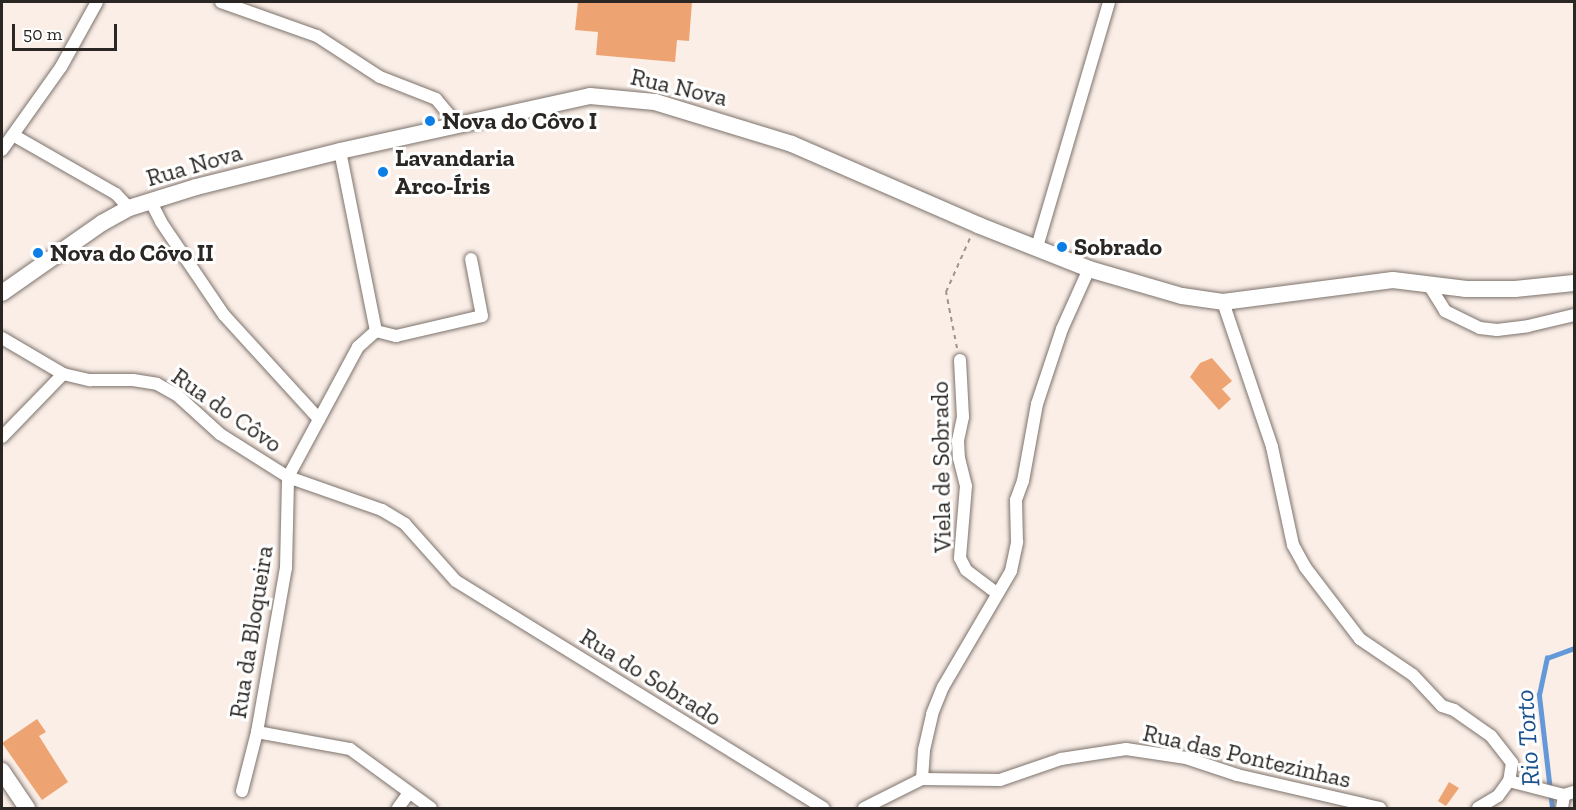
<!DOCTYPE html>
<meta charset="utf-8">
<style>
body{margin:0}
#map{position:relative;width:1576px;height:810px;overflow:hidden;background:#faeee7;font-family:"Zilla Slab",serif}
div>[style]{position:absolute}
.stream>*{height:4.5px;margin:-2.25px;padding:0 2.25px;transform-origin:2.25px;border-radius:2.25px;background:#6399d8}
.building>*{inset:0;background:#eea472}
.path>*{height:2px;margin-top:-1px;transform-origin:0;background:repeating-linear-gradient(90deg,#9c948e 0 4.5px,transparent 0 9px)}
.roads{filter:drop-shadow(0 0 2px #7d736c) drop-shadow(0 0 2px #7d736c)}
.street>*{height:12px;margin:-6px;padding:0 6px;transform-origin:6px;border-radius:6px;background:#fff}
.secondary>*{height:16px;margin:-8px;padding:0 8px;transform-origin:8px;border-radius:8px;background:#fff}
.dots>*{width:16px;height:16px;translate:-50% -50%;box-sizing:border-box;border:3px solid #fff;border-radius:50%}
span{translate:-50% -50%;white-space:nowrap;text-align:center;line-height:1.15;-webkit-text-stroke:6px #fff;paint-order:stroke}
.street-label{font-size:24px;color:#2a2623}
.poi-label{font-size:24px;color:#2a2623;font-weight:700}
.left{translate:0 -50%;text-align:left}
.water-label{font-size:26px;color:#1b518c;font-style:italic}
.frame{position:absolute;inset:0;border:3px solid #2a2623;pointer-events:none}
.scale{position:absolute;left:12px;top:24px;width:105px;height:27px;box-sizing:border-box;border:3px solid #2a2623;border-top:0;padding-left:8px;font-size:18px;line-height:21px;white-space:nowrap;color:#2a2623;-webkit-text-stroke:4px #fff;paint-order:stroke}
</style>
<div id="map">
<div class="stream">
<i style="left:1552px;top:808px;width:114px;rotate:-96.6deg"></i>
<i style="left:1539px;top:695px;width:38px;rotate:-78deg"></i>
<i style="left:1547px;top:658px;width:29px;rotate:-20deg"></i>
</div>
<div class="building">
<i style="clip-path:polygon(578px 2px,692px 2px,689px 41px,677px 40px,675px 62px,596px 55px,598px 32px,575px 30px)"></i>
<i style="clip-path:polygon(1212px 358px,1232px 381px,1222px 389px,1231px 399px,1219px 410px,1190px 377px,1200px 363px)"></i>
<i style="clip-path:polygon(37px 719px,46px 732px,39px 736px,68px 782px,42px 800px,2px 743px)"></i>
<i style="clip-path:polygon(1449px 782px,1459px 788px,1446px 806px,1438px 801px)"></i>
</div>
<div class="path">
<i style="left:957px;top:348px;width:57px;rotate:-101.1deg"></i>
<i style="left:946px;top:292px;width:59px;rotate:-66deg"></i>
</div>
<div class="roads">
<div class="street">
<i style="left:221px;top:2px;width:102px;rotate:19.5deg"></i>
<i style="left:317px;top:36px;width:75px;rotate:33.1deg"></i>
<i style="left:380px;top:77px;width:60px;rotate:21.4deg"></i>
<i style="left:436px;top:99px;width:34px;rotate:50deg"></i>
<i style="left:13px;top:135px;width:119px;rotate:29.8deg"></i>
<i style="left:116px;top:194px;width:19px;rotate:47deg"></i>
<i style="left:2px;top:150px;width:102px;rotate:-54.6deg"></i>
<i style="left:61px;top:67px;width:74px;rotate:-61deg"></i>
<i style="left:340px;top:151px;width:184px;rotate:78.7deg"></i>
<i style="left:151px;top:202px;width:22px;rotate:63deg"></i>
<i style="left:161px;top:222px;width:112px;rotate:55.9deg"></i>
<i style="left:224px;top:315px;width:141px;rotate:47.6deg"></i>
<i style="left:1037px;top:247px;width:255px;rotate:-73.6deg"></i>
<i style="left:1429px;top:285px;width:31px;rotate:58deg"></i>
<i style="left:1445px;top:311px;width:39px;rotate:26deg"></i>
<i style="left:1480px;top:328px;width:17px;rotate:7deg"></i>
<i style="left:1497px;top:330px;width:31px;rotate:-7deg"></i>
<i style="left:1528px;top:326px;width:47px;rotate:-13.4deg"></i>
<i style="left:1223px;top:302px;width:153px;rotate:71.3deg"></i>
<i style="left:1272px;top:447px;width:100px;rotate:77.9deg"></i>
<i style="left:1293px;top:545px;width:25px;rotate:61deg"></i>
<i style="left:1305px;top:567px;width:91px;rotate:52.6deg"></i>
<i style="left:1360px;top:639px;width:64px;rotate:34.2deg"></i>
<i style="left:1413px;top:675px;width:42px;rotate:46.9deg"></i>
<i style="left:1442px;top:706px;width:13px;rotate:18deg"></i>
<i style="left:1454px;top:710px;width:45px;rotate:35.1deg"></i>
<i style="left:1491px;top:736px;width:34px;rotate:52deg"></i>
<i style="left:1512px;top:763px;width:18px;rotate:99deg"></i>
<i style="left:376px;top:331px;width:21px;rotate:14deg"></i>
<i style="left:396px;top:336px;width:88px;rotate:-13.1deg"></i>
<i style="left:482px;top:316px;width:58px;rotate:-100.9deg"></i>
<i style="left:2px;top:338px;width:71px;rotate:30.5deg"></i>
<i style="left:960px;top:360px;width:57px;rotate:87deg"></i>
<i style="left:963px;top:417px;width:25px;rotate:102deg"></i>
<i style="left:958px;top:441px;width:17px;rotate:87deg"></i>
<i style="left:959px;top:458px;width:29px;rotate:76deg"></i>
<i style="left:966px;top:486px;width:72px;rotate:94.8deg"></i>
<i style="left:960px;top:558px;width:13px;rotate:63deg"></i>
<i style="left:966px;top:570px;width:39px;rotate:37deg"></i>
<i style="left:2px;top:437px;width:88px;rotate:-45.9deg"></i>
<i style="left:63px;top:374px;width:28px;rotate:13deg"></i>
<i style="left:90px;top:380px;width:43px"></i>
<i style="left:133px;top:380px;width:24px;rotate:9deg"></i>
<i style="left:157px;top:384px;width:23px;rotate:29deg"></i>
<i style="left:177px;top:395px;width:58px;rotate:42.2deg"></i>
<i style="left:220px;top:434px;width:80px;rotate:32.3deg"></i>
<i style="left:288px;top:477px;width:100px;rotate:19.3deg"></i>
<i style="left:382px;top:510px;width:27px;rotate:31deg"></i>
<i style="left:405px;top:524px;width:76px;rotate:48.2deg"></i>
<i style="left:456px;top:581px;width:432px;rotate:31.7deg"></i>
<i style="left:257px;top:732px;width:95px;rotate:10.4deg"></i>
<i style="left:350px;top:749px;width:100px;rotate:36.1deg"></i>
<i style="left:922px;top:779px;width:29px;rotate:-86deg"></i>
<i style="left:924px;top:750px;width:37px;rotate:-77deg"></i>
<i style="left:932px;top:714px;width:29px;rotate:-68deg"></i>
<i style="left:943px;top:687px;width:134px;rotate:-59.6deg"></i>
<i style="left:1011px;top:571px;width:30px;rotate:-78deg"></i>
<i style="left:1017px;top:542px;width:42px;rotate:-91.4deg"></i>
<i style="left:1016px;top:500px;width:20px;rotate:-70deg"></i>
<i style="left:1023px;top:481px;width:78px;rotate:-79.7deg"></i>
<i style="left:1037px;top:404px;width:79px;rotate:-71.6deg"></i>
<i style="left:1062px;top:329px;width:66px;rotate:-65.8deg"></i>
<i style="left:242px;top:791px;width:61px;rotate:-75.7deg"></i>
<i style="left:257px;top:732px;width:167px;rotate:-80deg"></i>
<i style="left:286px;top:568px;width:91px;rotate:-88.7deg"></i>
<i style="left:288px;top:477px;width:148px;rotate:-61.7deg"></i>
<i style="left:358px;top:347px;width:24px;rotate:-42deg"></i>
<i style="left:398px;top:808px;width:19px;rotate:-54deg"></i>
<i style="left:864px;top:808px;width:65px;rotate:-26.6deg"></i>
<i style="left:922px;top:779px;width:78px;rotate:0.7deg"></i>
<i style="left:1000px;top:780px;width:65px;rotate:-19deg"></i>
<i style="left:1061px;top:759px;width:66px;rotate:-8.7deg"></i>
<i style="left:1126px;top:749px;width:61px;rotate:8.5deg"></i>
<i style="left:1186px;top:758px;width:54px;rotate:18.4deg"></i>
<i style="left:1237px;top:775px;width:147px;rotate:13deg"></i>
<i style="left:1478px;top:808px;width:23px;rotate:-31deg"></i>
<i style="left:1498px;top:796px;width:19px;rotate:-54deg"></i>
<i style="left:1509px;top:781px;width:57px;rotate:14.3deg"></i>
<i style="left:1564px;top:795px;width:10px;rotate:-17deg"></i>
<i style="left:1562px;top:808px;width:13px;rotate:-81deg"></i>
</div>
<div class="secondary">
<i style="left:2px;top:293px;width:122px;rotate:-35deg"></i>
<i style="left:102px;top:223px;width:31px;rotate:-29deg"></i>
<i style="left:129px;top:208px;width:70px;rotate:-17.4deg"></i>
<i style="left:196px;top:187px;width:148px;rotate:-14deg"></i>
<i style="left:340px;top:151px;width:256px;rotate:-12.4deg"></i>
<i style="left:590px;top:96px;width:65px;rotate:5.3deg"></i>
<i style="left:655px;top:102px;width:143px;rotate:17deg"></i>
<i style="left:792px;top:144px;width:203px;rotate:23.5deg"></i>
<i style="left:978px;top:225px;width:119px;rotate:21.6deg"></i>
<i style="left:1089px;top:269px;width:97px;rotate:16.2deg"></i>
<i style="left:1182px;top:296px;width:41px;rotate:8.3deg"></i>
<i style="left:1223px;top:302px;width:171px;rotate:-7.4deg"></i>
<i style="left:1393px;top:280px;width:74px;rotate:7deg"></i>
<i style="left:1466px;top:289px;width:49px"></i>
<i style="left:1515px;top:289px;width:59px;rotate:-5.8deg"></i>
<i style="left:2px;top:771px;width:45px;rotate:56deg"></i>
</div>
</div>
<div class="dots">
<i style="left:430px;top:121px;background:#0c7ee5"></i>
<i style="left:383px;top:172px;background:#0c7ee5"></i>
<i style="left:1062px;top:247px;background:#0c7ee5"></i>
<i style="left:38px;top:253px;background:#0c7ee5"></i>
</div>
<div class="street-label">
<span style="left:679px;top:87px;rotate:13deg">Rua Nova</span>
<span style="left:194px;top:165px;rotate:-16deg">Rua Nova</span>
<span style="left:227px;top:410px;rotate:35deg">Rua do Côvo</span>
<span style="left:941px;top:467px;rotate:-91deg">Viela de Sobrado</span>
<span style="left:251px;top:632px;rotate:-81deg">Rua da Bloqueira</span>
<span style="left:651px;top:677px;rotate:32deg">Rua do Sobrado</span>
<span style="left:1247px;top:756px;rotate:13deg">Rua das Pontezinhas</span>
</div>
<div class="poi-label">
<span class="left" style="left:442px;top:121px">Nova do Côvo I</span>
<span class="left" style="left:395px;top:172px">Lavandaria<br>Arco-Íris</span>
<span class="left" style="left:1074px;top:247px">Sobrado</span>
<span class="left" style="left:50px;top:253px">Nova do Côvo II</span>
</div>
<div class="water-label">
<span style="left:1528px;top:738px;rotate:-94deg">Rio Torto</span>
</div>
<div class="frame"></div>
<div class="scale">50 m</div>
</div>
